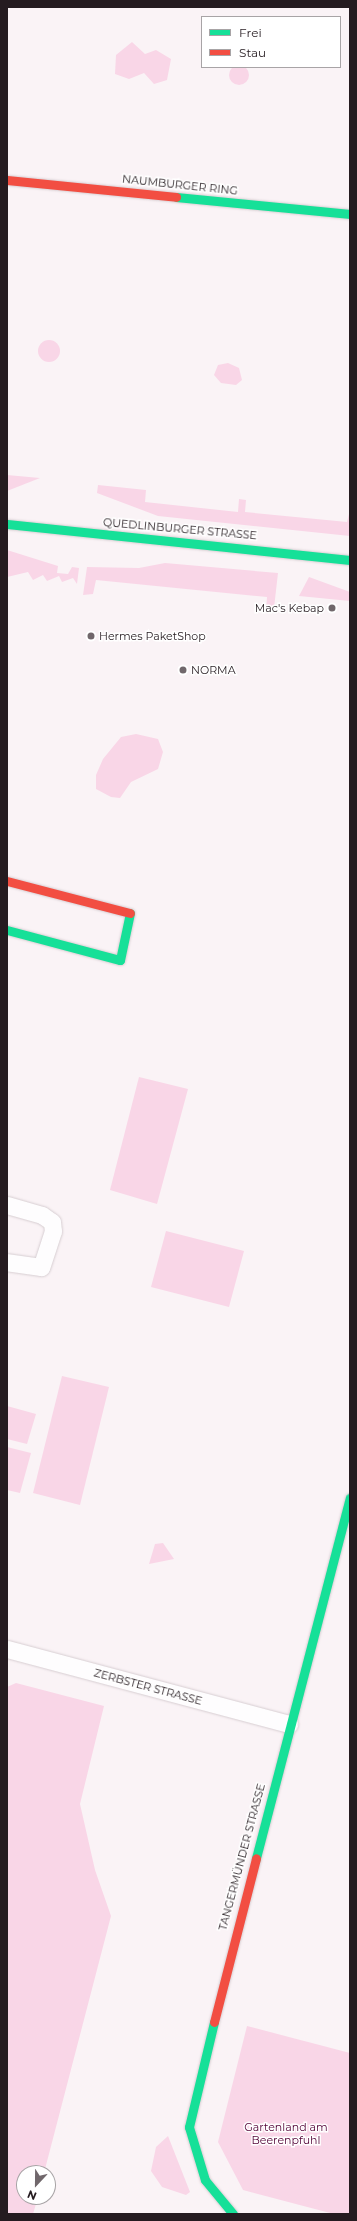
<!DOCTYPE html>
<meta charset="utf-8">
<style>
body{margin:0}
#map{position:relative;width:357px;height:2221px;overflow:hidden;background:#faf3f6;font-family:Montserrat,sans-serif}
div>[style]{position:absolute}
.green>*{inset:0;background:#f9d6e7}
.round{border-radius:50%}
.roads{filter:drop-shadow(0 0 1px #d7ced2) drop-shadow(0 0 1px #d7ced2)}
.street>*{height:17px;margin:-8.5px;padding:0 8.5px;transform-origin:8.5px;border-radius:8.5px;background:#fefdfe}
.fast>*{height:9px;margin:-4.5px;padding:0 4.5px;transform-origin:4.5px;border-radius:4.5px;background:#16e098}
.jam>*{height:9px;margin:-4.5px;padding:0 4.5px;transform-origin:4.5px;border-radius:4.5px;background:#f24e42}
.dots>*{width:11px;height:11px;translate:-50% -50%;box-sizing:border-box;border:2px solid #fff;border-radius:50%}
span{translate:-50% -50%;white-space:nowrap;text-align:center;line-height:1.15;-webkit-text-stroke:3px #fff;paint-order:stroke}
.street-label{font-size:11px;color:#251b20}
.poi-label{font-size:11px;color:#251b20}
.right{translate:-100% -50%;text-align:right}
.left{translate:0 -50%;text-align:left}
.park-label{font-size:11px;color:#510135}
.frame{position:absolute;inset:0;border:8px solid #251b20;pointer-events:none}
.legend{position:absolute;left:201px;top:16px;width:140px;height:52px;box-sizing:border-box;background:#fff;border:1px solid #a8a4a6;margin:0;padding:5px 7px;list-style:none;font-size:12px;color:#251b20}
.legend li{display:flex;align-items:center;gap:8px;height:20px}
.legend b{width:20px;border:1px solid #a8a4a6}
.north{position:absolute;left:16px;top:2165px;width:40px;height:40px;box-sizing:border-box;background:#fff;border:1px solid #a8a4a6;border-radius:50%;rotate:202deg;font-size:11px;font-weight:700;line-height:16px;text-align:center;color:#251b20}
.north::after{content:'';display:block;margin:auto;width:14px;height:18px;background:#70676b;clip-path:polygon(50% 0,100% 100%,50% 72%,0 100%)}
</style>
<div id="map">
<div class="green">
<i style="clip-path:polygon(132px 42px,145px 54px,156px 50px,171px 59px,167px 80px,154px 84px,144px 73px,129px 79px,115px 74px,116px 55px)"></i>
<i class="round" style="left:229px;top:65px;width:20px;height:20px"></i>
<i class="round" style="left:38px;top:340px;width:22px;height:22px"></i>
<i style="clip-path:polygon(228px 363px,239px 368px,242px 380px,236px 385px,221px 383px,214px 375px,218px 365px)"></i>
<i style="clip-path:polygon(7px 475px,40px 478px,7px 491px)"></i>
<i style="clip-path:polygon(98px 485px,146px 490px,145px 502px,238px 512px,239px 499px,246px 500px,245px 512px,347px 522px,350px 510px,350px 536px,158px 516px,97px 493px)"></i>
<i style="clip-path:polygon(7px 550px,58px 566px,57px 573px,68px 574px,72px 567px,79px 568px,77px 584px,73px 578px,62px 582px,59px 576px,47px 581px,43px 575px,33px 580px,28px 572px,7px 577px)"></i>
<i style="clip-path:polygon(165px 563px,278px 573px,274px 608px,271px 613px,266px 611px,267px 597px,96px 580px,93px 594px,83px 595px,87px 567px,139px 568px)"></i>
<i style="clip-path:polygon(309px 577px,350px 592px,350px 601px,299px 596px)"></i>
<i style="clip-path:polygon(136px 734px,158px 739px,163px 752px,158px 769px,131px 782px,120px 798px,111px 797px,96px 789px,96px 775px,103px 759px,121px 737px)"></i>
<i style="clip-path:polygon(139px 1077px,188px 1089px,157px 1204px,110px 1190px)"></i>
<i style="clip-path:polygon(166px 1231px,244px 1251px,229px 1307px,151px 1287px)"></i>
<i style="clip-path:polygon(62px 1376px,109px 1387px,80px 1505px,33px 1493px)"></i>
<i style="clip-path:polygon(7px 1406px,36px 1414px,27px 1444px,7px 1439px)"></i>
<i style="clip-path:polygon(7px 1447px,31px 1453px,20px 1493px,7px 1490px)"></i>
<i style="clip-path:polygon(163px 1543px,174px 1559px,149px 1564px,155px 1544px)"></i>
<i style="clip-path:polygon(16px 1683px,104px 1706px,80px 1804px,95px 1870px,111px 1916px,44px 2173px,24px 2173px,24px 2197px,38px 2197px,33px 2214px,7px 2214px,7px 1687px)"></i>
<i style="clip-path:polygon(247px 2026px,350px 2053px,350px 2214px,334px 2214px,243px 2190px,218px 2142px)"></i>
<i style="clip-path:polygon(168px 2136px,190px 2192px,186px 2195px,162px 2187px,151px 2171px,156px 2147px)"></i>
</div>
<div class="roads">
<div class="street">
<i style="left:7px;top:1205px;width:36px;rotate:16deg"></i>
<i style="left:42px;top:1215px;width:12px;rotate:35deg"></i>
<i style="left:52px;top:1222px;width:9px;rotate:84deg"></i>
<i style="left:53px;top:1231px;width:38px;rotate:108deg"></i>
<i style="left:41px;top:1267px;width:34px;rotate:-172deg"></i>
<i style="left:7px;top:1649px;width:292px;rotate:14.9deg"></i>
</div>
<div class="fast">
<i style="left:176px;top:197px;width:175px;rotate:5.6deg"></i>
<i style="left:7px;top:524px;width:345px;rotate:6deg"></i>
<i style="left:7px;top:930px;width:117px;rotate:14.9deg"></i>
<i style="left:120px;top:960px;width:48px;rotate:-78deg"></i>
<i style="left:256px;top:1858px;width:372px;rotate:-75.4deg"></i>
<i style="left:214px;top:2022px;width:108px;rotate:103.4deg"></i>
<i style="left:189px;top:2127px;width:55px;rotate:73.2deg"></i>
<i style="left:205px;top:2180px;width:44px;rotate:50.5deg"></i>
</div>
<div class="jam">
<i style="left:7px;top:180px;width:170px;rotate:5.7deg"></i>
<i style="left:7px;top:881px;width:127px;rotate:14.6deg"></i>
<i style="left:214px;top:2022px;width:169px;rotate:-75.6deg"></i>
</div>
</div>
<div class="dots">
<i style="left:332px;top:608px;background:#70676b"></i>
<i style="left:91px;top:636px;background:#70676b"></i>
<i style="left:183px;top:670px;background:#70676b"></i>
</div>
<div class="street-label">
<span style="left:180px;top:185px;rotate:6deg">NAUMBURGER RING</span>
<span style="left:180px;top:529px;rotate:5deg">QUEDLINBURGER STRASSE</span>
<span style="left:148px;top:1687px;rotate:15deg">ZERBSTER STRASSE</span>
<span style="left:242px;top:1857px;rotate:-75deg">TANGERMÜNDER STRASSE</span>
</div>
<div class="poi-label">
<span class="right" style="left:324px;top:608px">Mac's Kebap</span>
<span class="left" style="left:99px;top:636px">Hermes PaketShop</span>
<span class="left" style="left:191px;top:670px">NORMA</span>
</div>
<div class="park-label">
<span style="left:286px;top:2134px">Gartenland am<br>Beerenpfuhl</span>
</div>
<div class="frame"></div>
<ul class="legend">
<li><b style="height:5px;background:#16e098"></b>Frei</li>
<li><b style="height:5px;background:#f24e42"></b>Stau</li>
</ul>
<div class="north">N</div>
</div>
